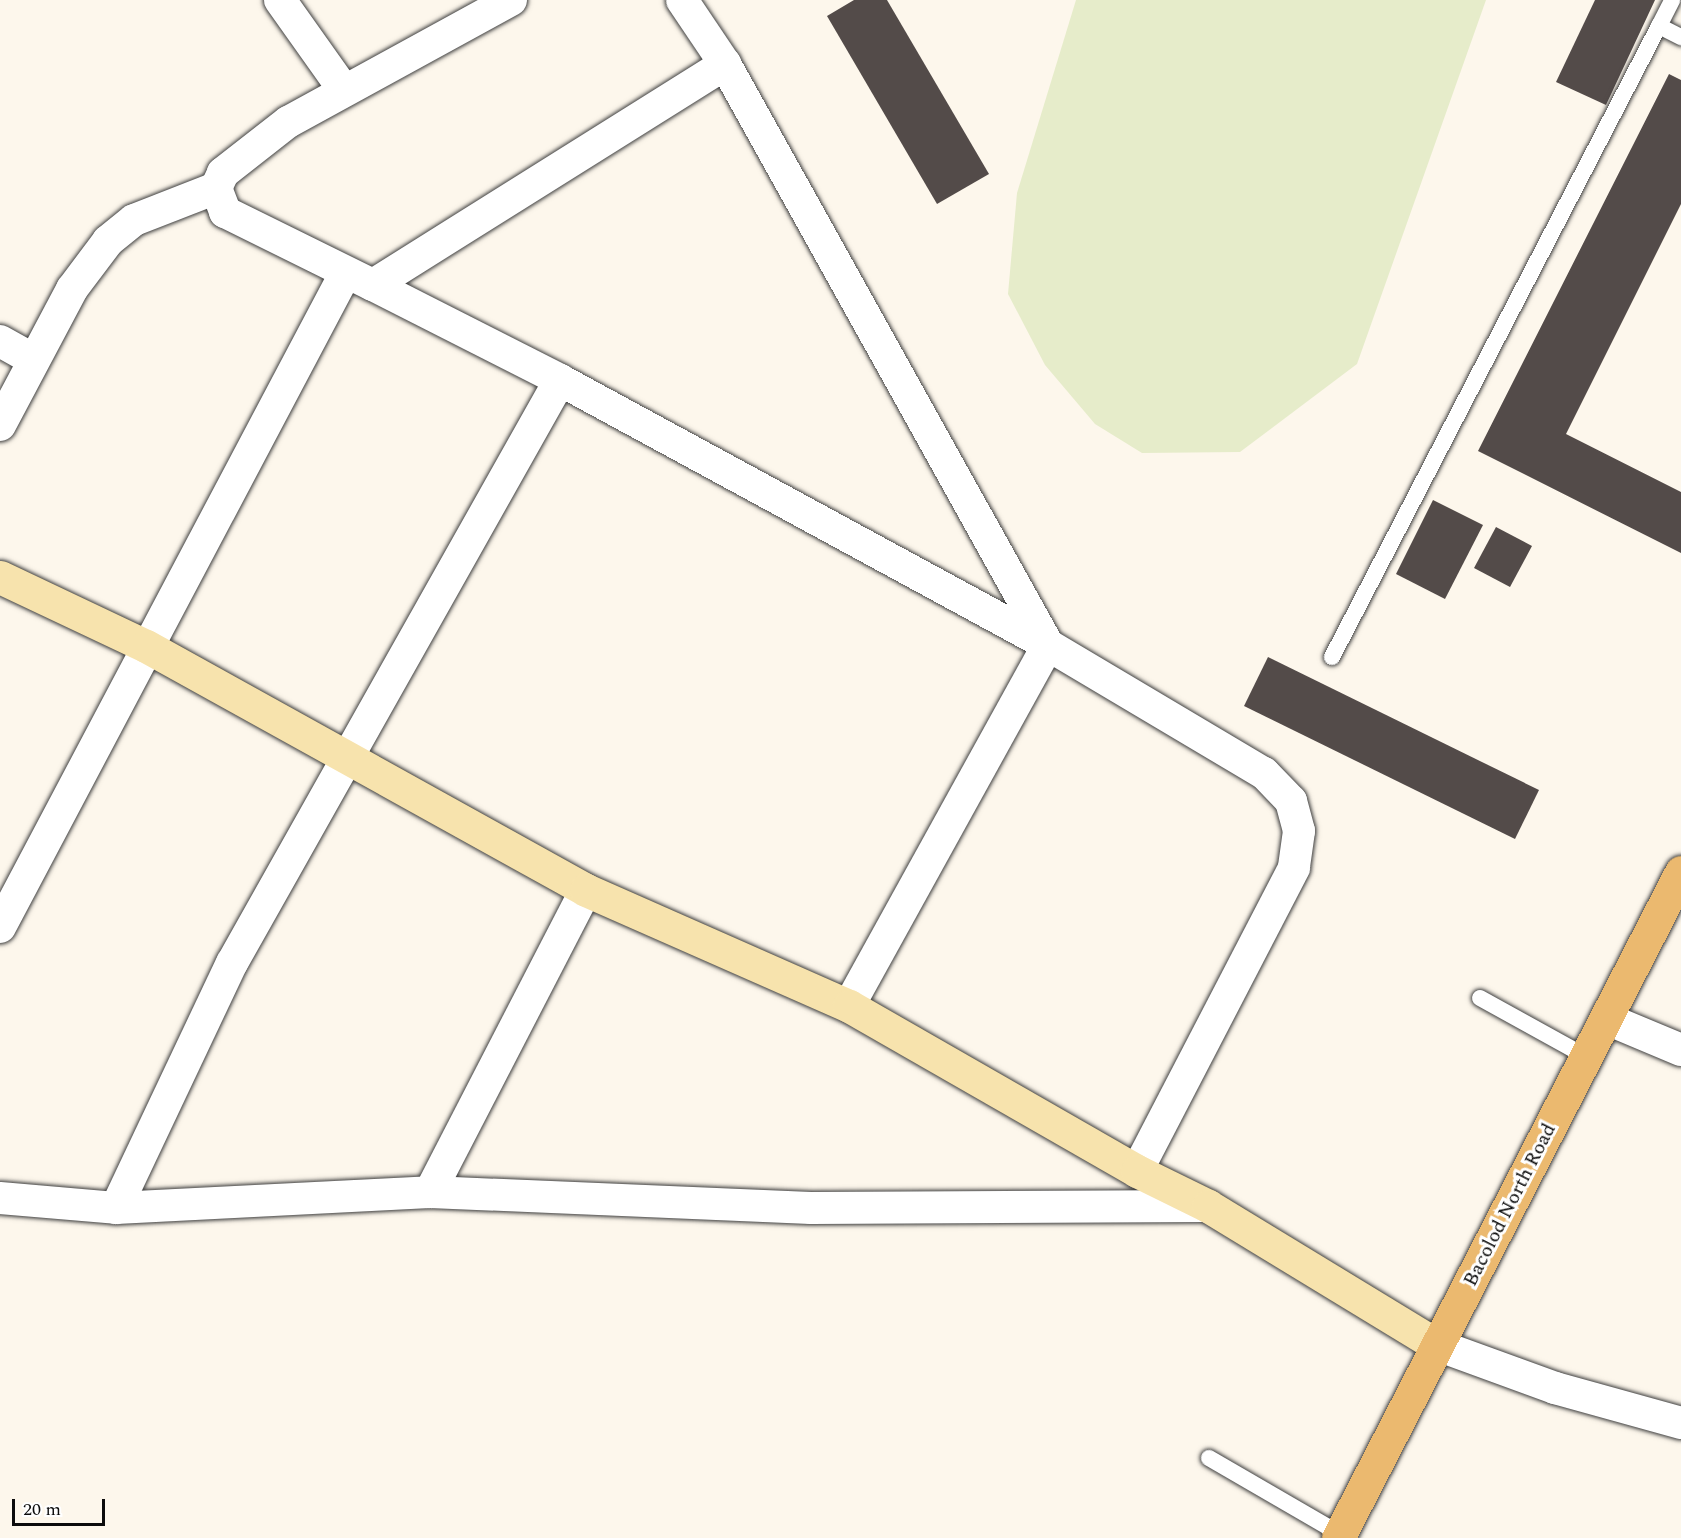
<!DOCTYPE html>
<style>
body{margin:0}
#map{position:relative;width:1681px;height:1538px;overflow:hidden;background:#fdf7ec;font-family:Spectral,serif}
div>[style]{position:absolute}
.pitch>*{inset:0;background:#e6ecca}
.building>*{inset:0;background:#534b49}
.roads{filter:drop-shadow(0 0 2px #3f3f3f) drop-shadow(0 0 2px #3f3f3f)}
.lane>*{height:16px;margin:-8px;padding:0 8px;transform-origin:8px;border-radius:8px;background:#fff}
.street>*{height:32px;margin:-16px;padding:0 16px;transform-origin:16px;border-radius:16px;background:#fff}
.secondary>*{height:33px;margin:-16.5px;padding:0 16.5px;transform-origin:16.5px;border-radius:16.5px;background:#f7e3ad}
.primary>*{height:33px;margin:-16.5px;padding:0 16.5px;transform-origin:16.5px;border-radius:16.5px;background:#ebb96f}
span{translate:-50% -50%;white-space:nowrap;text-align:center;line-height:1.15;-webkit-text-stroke:6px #fff;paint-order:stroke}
.street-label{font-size:20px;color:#0c0c0c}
.scale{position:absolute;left:12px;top:1499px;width:93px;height:27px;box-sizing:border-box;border:3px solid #0c0c0c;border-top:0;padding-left:8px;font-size:18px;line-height:21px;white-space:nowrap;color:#0c0c0c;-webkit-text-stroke:4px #fff;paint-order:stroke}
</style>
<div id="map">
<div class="pitch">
<i style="clip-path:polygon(1076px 0,1486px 0,1357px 364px,1240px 452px,1142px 453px,1095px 424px,1045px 365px,1008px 294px,1017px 193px)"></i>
</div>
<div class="building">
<i style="clip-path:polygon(854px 0,887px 0,989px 174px,937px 204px,827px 16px)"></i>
<i style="clip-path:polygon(1595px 0,1655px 0,1606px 105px,1556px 82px)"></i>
<i style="clip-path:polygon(1669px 74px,1681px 80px,1681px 204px,1566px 434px,1681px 492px,1681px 553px,1478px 451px)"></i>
<i style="clip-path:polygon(1433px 500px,1483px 525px,1445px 599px,1396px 574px)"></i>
<i style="clip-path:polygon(1496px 527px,1532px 546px,1510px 587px,1474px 568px)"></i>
<i style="clip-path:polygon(1268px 657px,1539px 790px,1515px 839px,1244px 706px)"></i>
</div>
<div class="roads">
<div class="lane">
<i style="left:1659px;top:26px;width:29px;rotate:-63deg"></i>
<i style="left:1332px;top:657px;width:711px;rotate:-62.61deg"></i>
<i style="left:1659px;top:26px;width:25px;rotate:27deg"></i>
<i style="left:1480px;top:998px;width:122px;rotate:28.9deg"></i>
<i style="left:1209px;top:1458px;width:151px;rotate:30.1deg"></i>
</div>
<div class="street">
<i style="left:280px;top:0;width:110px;rotate:54.6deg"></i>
<i style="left:511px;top:0;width:254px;rotate:151.3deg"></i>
<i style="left:288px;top:122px;width:83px;rotate:141.9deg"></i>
<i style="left:223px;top:173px;width:17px;rotate:115deg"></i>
<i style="left:216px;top:188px;width:26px;rotate:69deg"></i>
<i style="left:225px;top:212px;width:165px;rotate:26.3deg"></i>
<i style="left:373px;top:285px;width:416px;rotate:-32.1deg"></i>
<i style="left:682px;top:0;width:77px;rotate:56.1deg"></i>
<i style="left:725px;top:64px;width:665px;rotate:60.93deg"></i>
<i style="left:1048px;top:645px;width:412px;rotate:118.9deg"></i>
<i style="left:373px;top:285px;width:210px;rotate:26.9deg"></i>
<i style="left:560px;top:380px;width:555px;rotate:28.5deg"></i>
<i style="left:1048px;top:645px;width:251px;rotate:30.7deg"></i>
<i style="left:1264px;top:773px;width:39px;rotate:46deg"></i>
<i style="left:1291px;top:801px;width:31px;rotate:75deg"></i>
<i style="left:1299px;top:831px;width:37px;rotate:98deg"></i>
<i style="left:1294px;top:868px;width:341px;rotate:117.4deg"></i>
<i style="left:0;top:341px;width:38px;rotate:29deg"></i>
<i style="left:0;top:425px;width:154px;rotate:-62.1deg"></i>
<i style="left:72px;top:289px;width:60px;rotate:-53.1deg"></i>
<i style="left:108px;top:241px;width:33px;rotate:-39deg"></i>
<i style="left:134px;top:220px;width:88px;rotate:-21.3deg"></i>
<i style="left:0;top:927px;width:739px;rotate:-62.15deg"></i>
<i style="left:1607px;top:1019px;width:80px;rotate:22.7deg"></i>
<i style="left:430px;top:1192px;width:340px;rotate:-62.7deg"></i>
<i style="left:0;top:1198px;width:116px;rotate:4.9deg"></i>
<i style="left:116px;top:1208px;width:314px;rotate:-2.9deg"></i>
<i style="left:430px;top:1192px;width:381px;rotate:2.4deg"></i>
<i style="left:811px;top:1208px;width:397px;rotate:-0.3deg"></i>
<i style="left:116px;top:1208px;width:271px;rotate:-64.7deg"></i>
<i style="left:232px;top:963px;width:669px;rotate:-60.64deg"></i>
<i style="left:1437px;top:1345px;width:126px;rotate:20deg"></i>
<i style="left:1555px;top:1388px;width:131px;rotate:15.5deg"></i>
</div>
<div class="secondary">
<i style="left:0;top:577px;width:161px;rotate:25.3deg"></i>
<i style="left:146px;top:646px;width:503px;rotate:29.01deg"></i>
<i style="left:586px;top:890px;width:287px;rotate:23.8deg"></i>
<i style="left:849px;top:1006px;width:332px;rotate:29.8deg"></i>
<i style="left:1137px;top:1171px;width:79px;rotate:26.2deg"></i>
<i style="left:1208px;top:1206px;width:268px;rotate:31.3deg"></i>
</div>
<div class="primary">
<i style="left:1338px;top:1538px;width:749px;rotate:-62.75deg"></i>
</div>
</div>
<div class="street-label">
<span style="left:1510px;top:1205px;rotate:-63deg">Bacolod North Road</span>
</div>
<div class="scale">20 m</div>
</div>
